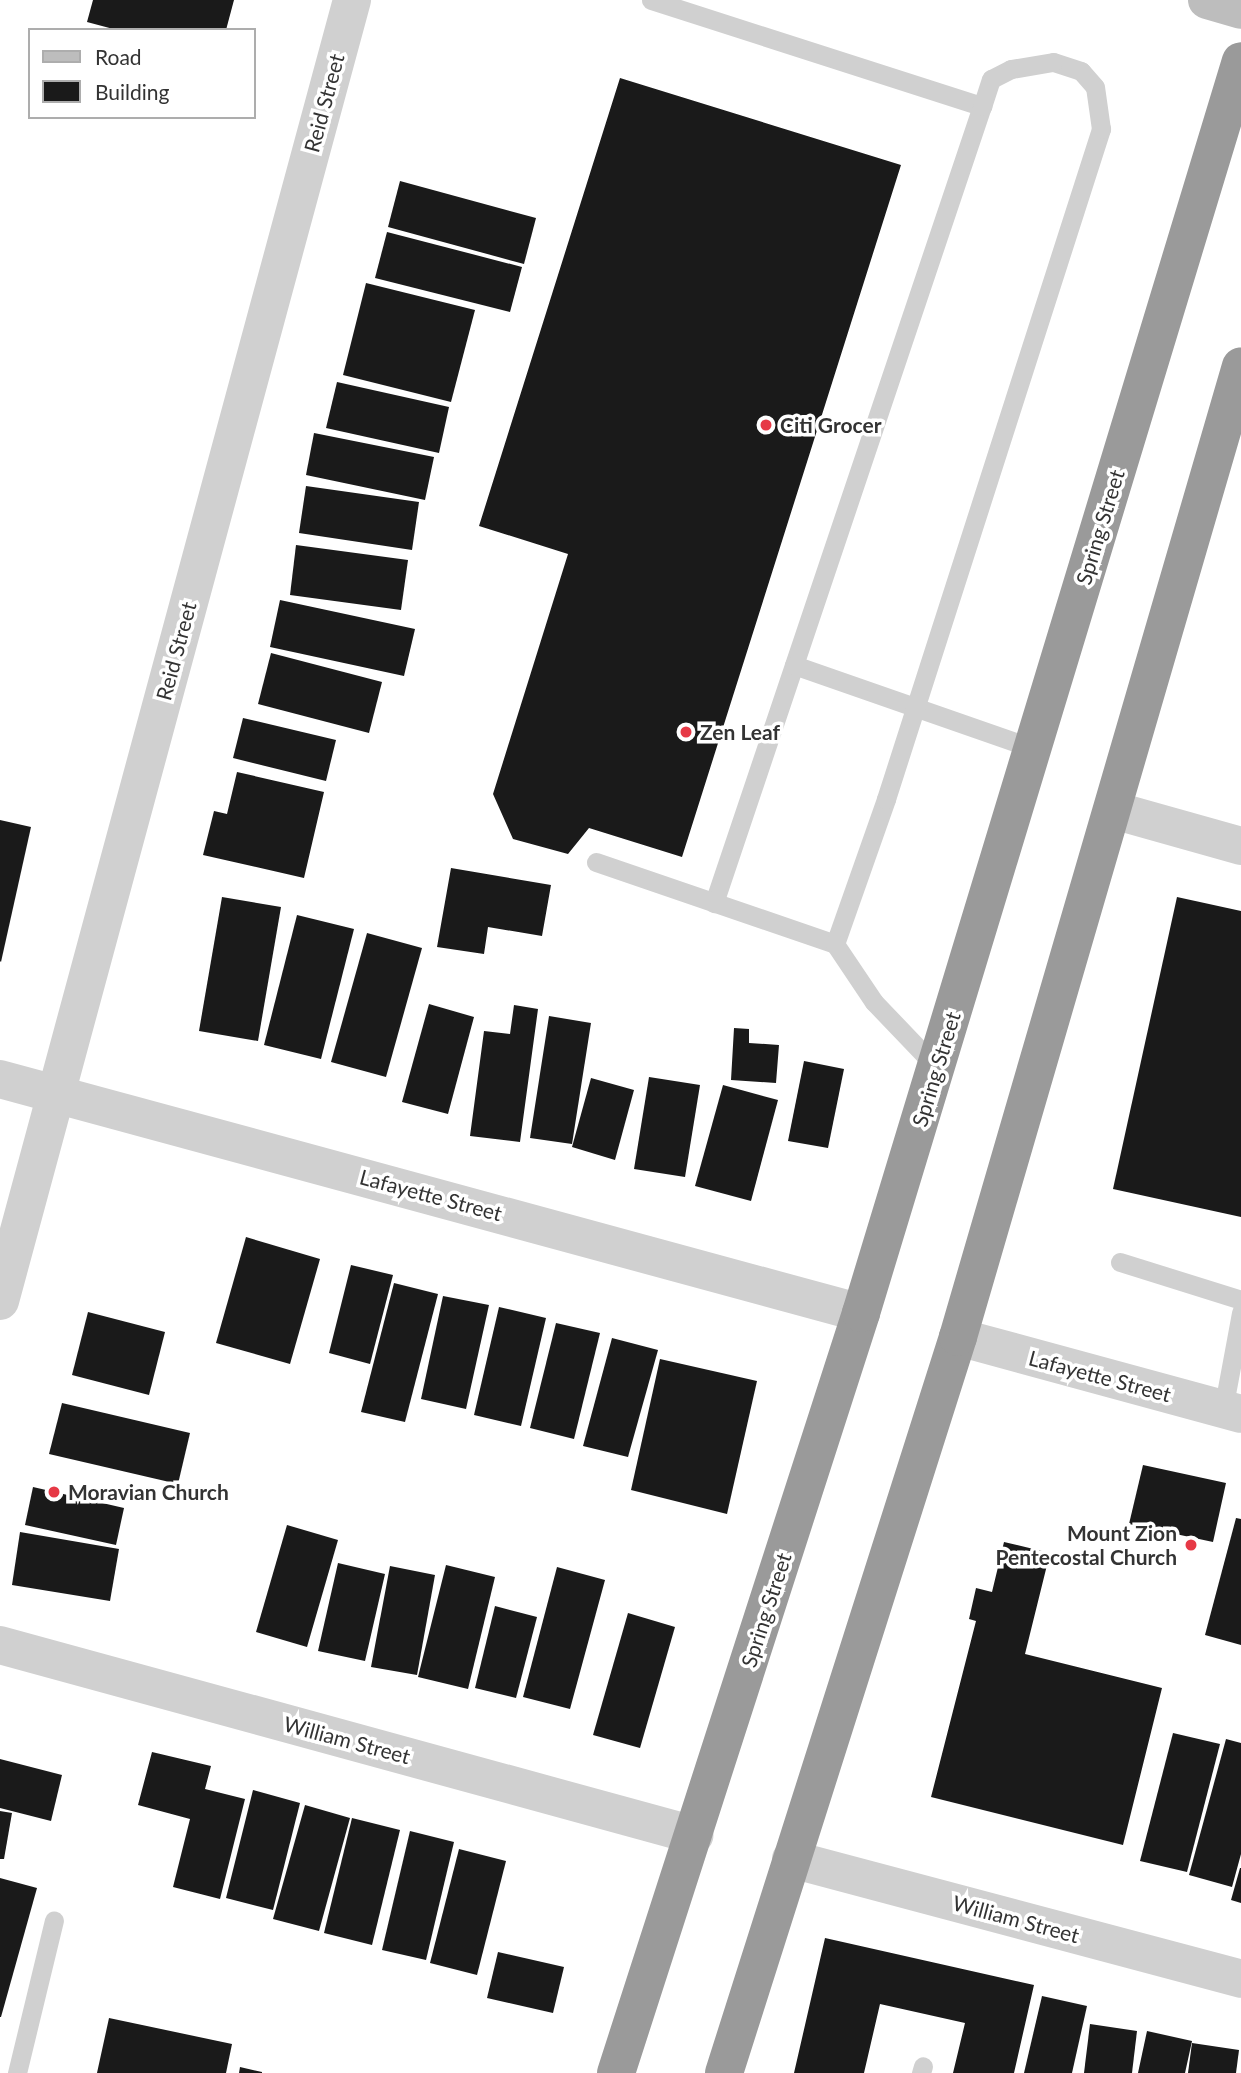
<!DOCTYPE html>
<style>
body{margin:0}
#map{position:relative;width:1241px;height:2073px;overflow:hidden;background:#fff;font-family:Lato,sans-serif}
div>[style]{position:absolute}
.building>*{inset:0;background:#1a1a1a}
.lane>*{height:19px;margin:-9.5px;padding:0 9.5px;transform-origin:9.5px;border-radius:9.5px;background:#d0d0d0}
.street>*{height:38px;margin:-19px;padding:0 19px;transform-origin:19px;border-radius:19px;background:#d0d0d0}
.secondary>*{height:38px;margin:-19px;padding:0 19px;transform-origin:19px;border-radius:19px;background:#bdbdbd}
.highway>*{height:38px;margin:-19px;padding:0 19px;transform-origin:19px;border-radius:19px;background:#9a9a9a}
.dots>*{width:19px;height:19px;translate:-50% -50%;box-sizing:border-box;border:4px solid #fff;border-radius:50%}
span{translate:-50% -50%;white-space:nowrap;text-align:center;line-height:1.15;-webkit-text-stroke:7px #fff;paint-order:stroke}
.street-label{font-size:21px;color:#333}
.poi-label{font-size:21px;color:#333;font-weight:700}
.left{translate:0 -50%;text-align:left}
.right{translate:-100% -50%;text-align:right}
.legend{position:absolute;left:28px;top:28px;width:228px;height:91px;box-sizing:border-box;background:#fff;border:2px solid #adadad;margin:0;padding:9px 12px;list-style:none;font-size:21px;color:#333}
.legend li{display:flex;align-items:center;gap:14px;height:35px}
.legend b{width:35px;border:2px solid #adadad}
</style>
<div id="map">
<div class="building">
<i style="clip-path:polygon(93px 0,234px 0,226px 30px,117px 30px,87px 22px)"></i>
<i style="clip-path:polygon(620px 78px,901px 165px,682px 857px,589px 828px,568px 854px,513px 839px,493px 794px,568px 554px,479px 526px)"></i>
<i style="clip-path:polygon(400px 181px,536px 218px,524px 264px,388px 227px)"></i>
<i style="clip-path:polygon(387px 232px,522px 267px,510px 312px,375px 278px)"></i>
<i style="clip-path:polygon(366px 283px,475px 310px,451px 402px,343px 375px)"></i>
<i style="clip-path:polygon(337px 382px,449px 407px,439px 453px,326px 428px)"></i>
<i style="clip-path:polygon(314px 433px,434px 457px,425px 500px,306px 475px)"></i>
<i style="clip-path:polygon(306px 486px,419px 502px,412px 550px,299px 533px)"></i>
<i style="clip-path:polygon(296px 545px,408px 560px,401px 610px,290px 595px)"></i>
<i style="clip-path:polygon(280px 600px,415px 629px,404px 676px,270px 647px)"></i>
<i style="clip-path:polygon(271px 653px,382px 682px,369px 733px,258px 704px)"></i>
<i style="clip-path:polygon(243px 718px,336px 740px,326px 781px,233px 758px)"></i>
<i style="clip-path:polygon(237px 772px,324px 792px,304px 878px,203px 855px,214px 811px,227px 814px)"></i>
<i style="clip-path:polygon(0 820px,31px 827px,1px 962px,0 961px)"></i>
<i style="clip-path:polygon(451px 868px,551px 885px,542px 936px,488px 927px,484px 954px,437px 947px)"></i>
<i style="clip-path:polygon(222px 897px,281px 907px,258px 1041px,199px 1031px)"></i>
<i style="clip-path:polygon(1177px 897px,1241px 911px,1241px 1217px,1113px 1189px)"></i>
<i style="clip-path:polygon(297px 915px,354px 929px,321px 1059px,264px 1045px)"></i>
<i style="clip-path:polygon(367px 933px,422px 948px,386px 1077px,331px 1062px)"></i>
<i style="clip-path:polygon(429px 1004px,474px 1017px,448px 1114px,402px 1102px)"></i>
<i style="clip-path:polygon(514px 1005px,538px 1009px,520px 1142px,470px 1136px,484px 1031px,510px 1034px)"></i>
<i style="clip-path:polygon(549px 1016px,591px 1023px,572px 1144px,530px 1138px)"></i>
<i style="clip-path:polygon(734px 1028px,749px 1029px,749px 1043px,779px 1045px,776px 1083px,731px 1080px)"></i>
<i style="clip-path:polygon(804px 1061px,844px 1069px,828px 1148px,788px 1141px)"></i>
<i style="clip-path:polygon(649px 1077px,700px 1085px,685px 1177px,634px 1169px)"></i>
<i style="clip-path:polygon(591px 1078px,634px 1090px,615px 1160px,572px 1147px)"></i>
<i style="clip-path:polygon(723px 1085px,778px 1100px,751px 1201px,695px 1186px)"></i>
<i style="clip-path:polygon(246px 1237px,320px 1259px,290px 1364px,216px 1343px)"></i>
<i style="clip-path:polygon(351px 1265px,393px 1275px,370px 1364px,329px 1353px)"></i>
<i style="clip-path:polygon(394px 1283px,438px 1294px,405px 1422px,361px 1412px)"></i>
<i style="clip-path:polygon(443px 1296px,489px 1305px,466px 1409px,421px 1399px)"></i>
<i style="clip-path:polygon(499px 1307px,546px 1318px,521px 1426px,474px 1415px)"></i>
<i style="clip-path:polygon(88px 1312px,165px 1332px,149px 1395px,72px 1375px)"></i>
<i style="clip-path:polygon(556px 1323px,600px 1333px,574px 1439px,530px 1428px)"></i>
<i style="clip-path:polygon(612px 1338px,658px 1350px,628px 1457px,583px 1446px)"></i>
<i style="clip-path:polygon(660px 1359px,757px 1381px,727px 1514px,631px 1490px)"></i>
<i style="clip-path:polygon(62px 1403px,190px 1433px,178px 1484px,49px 1454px)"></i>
<i style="clip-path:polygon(1143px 1465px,1226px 1483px,1213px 1542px,1129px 1524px)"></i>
<i style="clip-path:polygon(33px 1487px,124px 1508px,116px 1545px,25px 1525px)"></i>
<i style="clip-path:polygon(1236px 1518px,1241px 1519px,1241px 1645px,1205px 1635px)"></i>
<i style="clip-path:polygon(287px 1525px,338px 1540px,307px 1647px,256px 1632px)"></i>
<i style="clip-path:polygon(20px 1532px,119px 1549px,110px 1601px,12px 1585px)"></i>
<i style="clip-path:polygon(1004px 1542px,1050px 1553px,1025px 1654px,1162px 1688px,1123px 1845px,931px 1797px,976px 1621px,969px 1619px,976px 1588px,992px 1592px)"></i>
<i style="clip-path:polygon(338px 1563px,385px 1574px,365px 1661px,318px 1651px)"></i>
<i style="clip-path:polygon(446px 1565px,495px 1577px,468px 1689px,418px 1677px)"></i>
<i style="clip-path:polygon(390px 1566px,435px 1575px,417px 1675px,371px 1667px)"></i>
<i style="clip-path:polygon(557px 1567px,605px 1580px,570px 1709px,523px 1697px)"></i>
<i style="clip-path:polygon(495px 1606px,537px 1617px,516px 1698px,475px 1688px)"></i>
<i style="clip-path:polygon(628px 1613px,675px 1627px,640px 1748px,593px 1735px)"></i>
<i style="clip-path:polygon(1173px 1733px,1220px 1744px,1187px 1872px,1140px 1861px)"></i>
<i style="clip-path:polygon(1226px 1739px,1241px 1743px,1241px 1854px,1232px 1887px,1189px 1875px)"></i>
<i style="clip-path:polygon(152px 1752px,211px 1766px,205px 1789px,245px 1799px,220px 1899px,173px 1887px,190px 1819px,138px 1805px)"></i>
<i style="clip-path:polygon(0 1759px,62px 1775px,51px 1821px,0 1808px)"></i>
<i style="clip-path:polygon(253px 1790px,300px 1803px,273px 1910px,226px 1898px)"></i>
<i style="clip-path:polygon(305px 1805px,350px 1818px,319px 1931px,273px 1919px)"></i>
<i style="clip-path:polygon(0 1811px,12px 1813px,4px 1859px,0 1859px)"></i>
<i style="clip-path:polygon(352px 1818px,400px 1830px,372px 1945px,324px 1933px)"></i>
<i style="clip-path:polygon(410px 1831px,454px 1842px,426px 1960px,382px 1950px)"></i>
<i style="clip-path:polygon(459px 1849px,506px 1861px,477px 1975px,430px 1963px)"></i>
<i style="clip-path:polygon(1240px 1868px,1241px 1868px,1241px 1903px,1231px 1900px)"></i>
<i style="clip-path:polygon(0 1878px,37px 1888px,1px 2017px,0 2017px)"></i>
<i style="clip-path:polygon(825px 1938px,1034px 1985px,1014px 2073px,953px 2073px,965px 2023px,880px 2004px,864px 2073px,794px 2073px)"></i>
<i style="clip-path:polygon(498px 1952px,564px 1967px,553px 2013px,487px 1998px)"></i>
<i style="clip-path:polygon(1042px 1996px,1087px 2006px,1072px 2073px,1024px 2073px)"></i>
<i style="clip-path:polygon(109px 2018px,232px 2044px,226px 2073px,97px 2073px)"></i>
<i style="clip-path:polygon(1090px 2024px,1137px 2031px,1132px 2073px,1084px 2073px)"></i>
<i style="clip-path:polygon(1147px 2031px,1192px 2041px,1185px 2073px,1138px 2073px)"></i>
<i style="clip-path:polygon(1192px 2043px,1239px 2050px,1236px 2073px,1188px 2073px)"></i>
<i style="clip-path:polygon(240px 2067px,262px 2072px,262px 2073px,239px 2073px)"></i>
</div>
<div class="lane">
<i style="left:651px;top:0;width:348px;rotate:17.8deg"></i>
<i style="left:982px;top:106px;width:841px;rotate:108.59deg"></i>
<i style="left:794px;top:665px;width:253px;rotate:19.2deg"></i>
<i style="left:596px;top:862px;width:253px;rotate:18.9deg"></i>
<i style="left:835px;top:944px;width:154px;rotate:-70.6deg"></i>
<i style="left:886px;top:799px;width:704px;rotate:-72.21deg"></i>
<i style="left:1101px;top:129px;width:42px;rotate:-98.1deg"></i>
<i style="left:1095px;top:87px;width:21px;rotate:-131deg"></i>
<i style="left:1081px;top:71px;width:29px;rotate:-162deg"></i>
<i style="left:1053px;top:62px;width:43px;rotate:170.5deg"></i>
<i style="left:1011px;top:69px;width:22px;rotate:153deg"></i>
<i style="left:991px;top:79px;width:28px;rotate:108deg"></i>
<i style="left:835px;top:944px;width:70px;rotate:56.1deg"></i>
<i style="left:874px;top:1002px;width:91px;rotate:46.3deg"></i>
<i style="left:1120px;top:1262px;width:127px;rotate:17.4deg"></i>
<i style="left:1223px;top:1410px;width:99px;rotate:-79.5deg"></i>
<i style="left:17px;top:2073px;width:157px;rotate:-76.4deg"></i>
<i style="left:921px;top:2073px;width:7px;rotate:-74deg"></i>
</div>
<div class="street">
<i style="left:1113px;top:810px;width:133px;rotate:15.7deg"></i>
<i style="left:0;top:1079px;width:892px;rotate:15.2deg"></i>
<i style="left:0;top:1301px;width:1348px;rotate:-74.86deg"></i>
<i style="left:958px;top:1337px;width:293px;rotate:15.2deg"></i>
<i style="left:0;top:1645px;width:720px;rotate:15.31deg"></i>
<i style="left:791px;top:1859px;width:466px;rotate:14.9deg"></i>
</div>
<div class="secondary">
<i style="left:1207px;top:0;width:35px;rotate:16deg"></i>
</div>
<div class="highway">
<i style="left:616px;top:2073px;width:799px;rotate:-72.13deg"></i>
<i style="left:861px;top:1313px;width:1308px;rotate:-73.12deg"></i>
<i style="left:724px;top:2073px;width:772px;rotate:-72.36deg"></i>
<i style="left:958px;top:1337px;width:1011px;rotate:-73.75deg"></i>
</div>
<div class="dots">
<i style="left:766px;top:425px;background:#e63946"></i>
<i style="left:686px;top:732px;background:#e63946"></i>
<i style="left:54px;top:1492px;background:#e63946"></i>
<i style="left:1191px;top:1545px;background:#e63946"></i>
</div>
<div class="street-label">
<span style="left:324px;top:103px;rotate:-75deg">Reid Street</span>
<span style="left:1100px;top:527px;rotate:-73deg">Spring Street</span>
<span style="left:176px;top:651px;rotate:-75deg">Reid Street</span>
<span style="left:936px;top:1069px;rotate:-73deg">Spring Street</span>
<span style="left:431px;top:1195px;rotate:15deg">Lafayette Street</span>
<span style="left:1100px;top:1376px;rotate:15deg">Lafayette Street</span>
<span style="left:766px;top:1610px;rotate:-72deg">Spring Street</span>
<span style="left:347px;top:1740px;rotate:15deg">William Street</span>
<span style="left:1016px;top:1919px;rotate:15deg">William Street</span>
</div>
<div class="poi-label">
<span class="left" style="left:780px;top:425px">Citi Grocer</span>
<span class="left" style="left:700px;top:732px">Zen Leaf</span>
<span class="left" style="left:68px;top:1492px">Moravian Church</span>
<span class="right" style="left:1177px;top:1545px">Mount Zion<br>Pentecostal Church</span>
</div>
<ul class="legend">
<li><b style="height:9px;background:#bdbdbd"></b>Road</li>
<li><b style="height:19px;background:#1a1a1a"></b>Building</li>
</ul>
</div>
